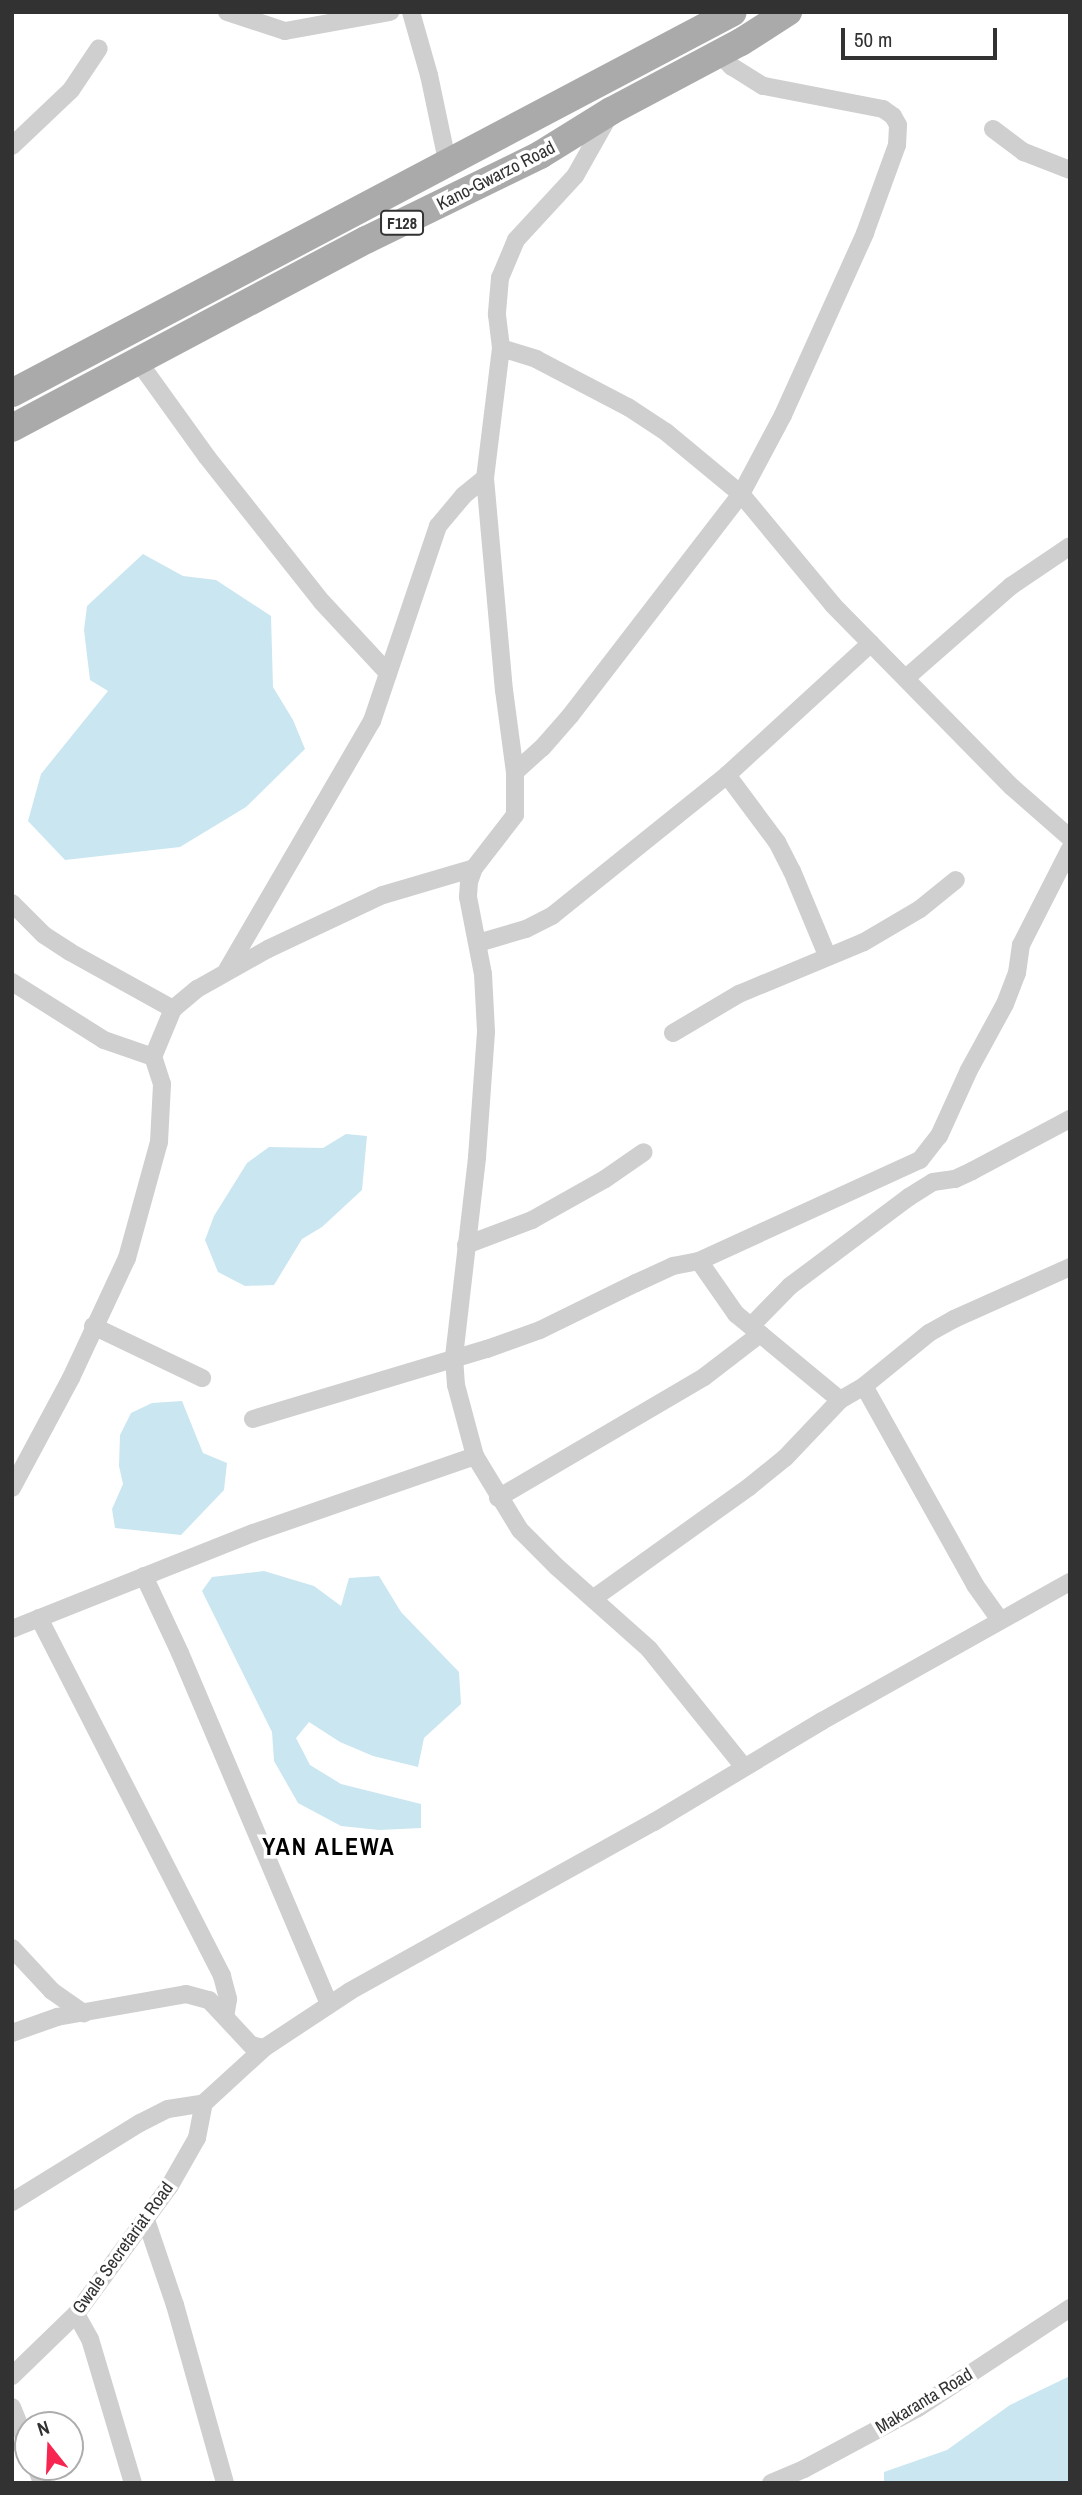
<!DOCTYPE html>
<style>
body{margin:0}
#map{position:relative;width:1082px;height:2495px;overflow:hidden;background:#fff;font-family:"Archivo Narrow",sans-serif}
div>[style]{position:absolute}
.water>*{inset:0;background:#cae6f0}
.street>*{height:18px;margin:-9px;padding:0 9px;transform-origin:9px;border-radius:9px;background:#cfcfcf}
.primary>*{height:28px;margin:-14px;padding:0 14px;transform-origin:14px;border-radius:14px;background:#aaa}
span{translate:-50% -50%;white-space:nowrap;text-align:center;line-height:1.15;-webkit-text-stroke:7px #fff;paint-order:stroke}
.shield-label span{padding:2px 5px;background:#fff;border:2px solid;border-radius:5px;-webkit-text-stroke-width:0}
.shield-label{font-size:16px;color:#323232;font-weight:700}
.street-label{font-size:18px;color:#323232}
.district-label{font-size:24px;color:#000;font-weight:700;letter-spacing:2px}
.frame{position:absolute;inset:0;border:14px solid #323232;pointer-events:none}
.north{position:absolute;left:14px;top:2411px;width:70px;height:70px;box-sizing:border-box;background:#fff;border:2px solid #adadad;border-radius:50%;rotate:342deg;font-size:19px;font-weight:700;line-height:28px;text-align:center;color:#323232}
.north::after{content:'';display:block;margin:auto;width:24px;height:32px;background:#f72650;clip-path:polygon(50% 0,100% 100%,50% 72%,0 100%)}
.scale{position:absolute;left:841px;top:28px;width:156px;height:32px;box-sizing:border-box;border:4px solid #323232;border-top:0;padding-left:9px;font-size:21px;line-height:24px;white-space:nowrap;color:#323232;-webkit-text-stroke:5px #fff;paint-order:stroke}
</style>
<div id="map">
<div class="water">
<i style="clip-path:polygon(143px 554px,183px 576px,216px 580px,271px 616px,273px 687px,293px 720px,305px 749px,246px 807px,180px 847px,65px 860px,28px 821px,41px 774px,108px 691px,90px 680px,84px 630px,87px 606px)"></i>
<i style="clip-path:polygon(346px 1134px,367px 1136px,362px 1190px,322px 1227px,302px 1239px,274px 1285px,245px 1286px,218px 1272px,205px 1240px,214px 1216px,247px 1163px,269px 1147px,323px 1148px)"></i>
<i style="clip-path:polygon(182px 1401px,203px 1453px,227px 1463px,224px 1490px,181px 1535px,115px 1528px,112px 1509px,123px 1484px,119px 1466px,120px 1435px,131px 1413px,152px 1403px)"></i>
<i style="clip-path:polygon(264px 1571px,314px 1586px,341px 1606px,349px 1578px,379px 1576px,401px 1612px,459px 1672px,461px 1704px,424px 1738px,418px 1767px,373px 1756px,340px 1742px,309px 1722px,296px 1738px,310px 1765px,341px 1784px,421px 1804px,421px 1828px,379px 1830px,341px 1826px,298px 1803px,274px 1761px,272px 1732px,202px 1591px,212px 1577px)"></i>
<i style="clip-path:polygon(1070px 2376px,1070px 2483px,884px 2483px,884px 2472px,947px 2450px,1010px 2405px)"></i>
</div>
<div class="street">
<i style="left:227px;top:12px;width:61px;rotate:18.1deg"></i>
<i style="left:285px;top:31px;width:107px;rotate:-10.3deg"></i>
<i style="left:411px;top:12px;width:66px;rotate:74.1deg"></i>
<i style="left:429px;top:75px;width:92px;rotate:78.1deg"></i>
<i style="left:610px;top:114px;width:71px;rotate:119.4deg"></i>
<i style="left:575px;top:176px;width:87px;rotate:132.7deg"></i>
<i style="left:516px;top:240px;width:41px;rotate:112.8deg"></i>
<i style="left:500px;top:278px;width:37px;rotate:95deg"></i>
<i style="left:497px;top:315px;width:33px;rotate:83deg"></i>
<i style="left:501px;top:348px;width:131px;rotate:97deg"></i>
<i style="left:485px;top:478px;width:213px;rotate:84.9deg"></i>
<i style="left:504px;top:690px;width:83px;rotate:82.4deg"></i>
<i style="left:515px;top:772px;width:43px;rotate:90deg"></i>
<i style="left:515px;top:815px;width:67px;rotate:127.7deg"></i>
<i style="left:474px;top:868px;width:15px;rotate:110deg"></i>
<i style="left:469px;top:882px;width:15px;rotate:94deg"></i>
<i style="left:468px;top:897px;width:78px;rotate:79deg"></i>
<i style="left:483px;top:974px;width:58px;rotate:87deg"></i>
<i style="left:486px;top:1032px;width:126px;rotate:94.1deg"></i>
<i style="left:477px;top:1158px;width:200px;rotate:96.6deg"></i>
<i style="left:454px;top:1357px;width:28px;rotate:86deg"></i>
<i style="left:456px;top:1385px;width:73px;rotate:75deg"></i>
<i style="left:475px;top:1456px;width:87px;rotate:58.7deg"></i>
<i style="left:520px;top:1530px;width:52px;rotate:45deg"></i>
<i style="left:557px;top:1567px;width:123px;rotate:41.7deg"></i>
<i style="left:649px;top:1649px;width:151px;rotate:51.2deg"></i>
<i style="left:993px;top:129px;width:39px;rotate:37deg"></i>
<i style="left:1024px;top:152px;width:49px;rotate:21.4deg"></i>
<i style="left:12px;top:146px;width:81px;rotate:-43.5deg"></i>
<i style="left:71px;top:90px;width:50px;rotate:-56.3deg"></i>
<i style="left:501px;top:348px;width:37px;rotate:17deg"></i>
<i style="left:536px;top:359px;width:104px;rotate:27.6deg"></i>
<i style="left:628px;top:407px;width:45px;rotate:33.3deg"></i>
<i style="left:666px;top:432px;width:97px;rotate:39.6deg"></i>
<i style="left:741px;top:494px;width:144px;rotate:50.3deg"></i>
<i style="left:833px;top:605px;width:255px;rotate:45.5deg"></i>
<i style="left:1012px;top:787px;width:77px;rotate:41.3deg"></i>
<i style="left:138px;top:361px;width:118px;rotate:54.3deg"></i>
<i style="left:207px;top:457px;width:185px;rotate:51.6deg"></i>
<i style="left:322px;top:602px;width:97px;rotate:47.1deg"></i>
<i style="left:906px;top:678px;width:140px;rotate:-41.2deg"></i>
<i style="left:1011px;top:586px;width:71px;rotate:-34.1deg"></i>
<i style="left:515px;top:772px;width:36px;rotate:-42deg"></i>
<i style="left:542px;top:748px;width:43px;rotate:-48.8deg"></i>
<i style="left:570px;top:716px;width:280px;rotate:-52.4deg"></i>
<i style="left:741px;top:494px;width:89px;rotate:-62deg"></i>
<i style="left:783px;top:415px;width:200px;rotate:-65.7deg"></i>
<i style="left:865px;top:233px;width:94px;rotate:-70deg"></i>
<i style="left:897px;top:145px;width:20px;rotate:-87deg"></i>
<i style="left:898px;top:125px;width:10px;rotate:-119deg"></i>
<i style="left:893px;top:116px;width:12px;rotate:-145deg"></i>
<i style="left:883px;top:109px;width:122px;rotate:-169.1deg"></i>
<i style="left:763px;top:86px;width:36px;rotate:-148deg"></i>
<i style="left:732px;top:67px;width:19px;rotate:-133deg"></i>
<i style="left:727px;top:775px;width:84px;rotate:53.3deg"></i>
<i style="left:777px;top:842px;width:33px;rotate:63deg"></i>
<i style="left:792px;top:871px;width:91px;rotate:67.4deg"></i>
<i style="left:12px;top:903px;width:45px;rotate:45deg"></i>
<i style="left:44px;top:935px;width:31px;rotate:33deg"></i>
<i style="left:70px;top:952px;width:118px;rotate:29deg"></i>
<i style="left:478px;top:943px;width:50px;rotate:-16.3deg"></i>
<i style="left:526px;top:929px;width:30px;rotate:-27deg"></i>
<i style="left:553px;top:915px;width:223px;rotate:-38.8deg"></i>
<i style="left:727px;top:775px;width:195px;rotate:-42.5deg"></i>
<i style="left:227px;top:970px;width:288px;rotate:-59.8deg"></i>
<i style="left:372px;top:721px;width:206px;rotate:-71.3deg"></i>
<i style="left:438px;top:526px;width:40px;rotate:-50deg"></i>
<i style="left:464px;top:495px;width:27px;rotate:-39deg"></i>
<i style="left:12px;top:982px;width:109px;rotate:32.2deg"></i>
<i style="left:104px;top:1040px;width:52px;rotate:19.1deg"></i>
<i style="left:673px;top:1033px;width:77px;rotate:-30.6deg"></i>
<i style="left:739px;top:994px;width:135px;rotate:-22.6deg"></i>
<i style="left:864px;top:942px;width:65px;rotate:-30.5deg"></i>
<i style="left:920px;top:909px;width:46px;rotate:-38.9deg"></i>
<i style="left:466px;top:1245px;width:71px;rotate:-20.7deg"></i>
<i style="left:532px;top:1220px;width:84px;rotate:-29.3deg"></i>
<i style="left:605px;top:1179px;width:47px;rotate:-34.7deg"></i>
<i style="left:699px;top:1261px;width:65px;rotate:55.1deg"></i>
<i style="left:736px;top:1314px;width:135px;rotate:39.6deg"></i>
<i style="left:93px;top:1326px;width:121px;rotate:25.5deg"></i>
<i style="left:751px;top:1326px;width:56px;rotate:-45.7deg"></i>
<i style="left:790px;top:1286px;width:149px;rotate:-36.8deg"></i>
<i style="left:909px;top:1197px;width:28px;rotate:-32deg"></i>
<i style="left:933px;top:1182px;width:22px;rotate:-8deg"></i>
<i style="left:955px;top:1179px;width:19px;rotate:-25deg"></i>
<i style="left:972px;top:1171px;width:111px;rotate:-28deg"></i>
<i style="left:864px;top:1386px;width:228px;rotate:60.8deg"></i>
<i style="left:975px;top:1585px;width:43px;rotate:54.5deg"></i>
<i style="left:253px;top:1419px;width:244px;rotate:-16.7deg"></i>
<i style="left:487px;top:1349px;width:56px;rotate:-19.7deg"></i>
<i style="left:540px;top:1330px;width:107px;rotate:-26.1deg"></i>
<i style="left:636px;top:1283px;width:41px;rotate:-24.7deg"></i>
<i style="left:673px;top:1266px;width:26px;rotate:-11deg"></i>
<i style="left:699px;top:1261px;width:243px;rotate:-24.6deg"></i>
<i style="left:920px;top:1160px;width:31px;rotate:-52deg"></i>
<i style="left:939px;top:1136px;width:72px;rotate:-65.6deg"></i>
<i style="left:969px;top:1070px;width:75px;rotate:-61.4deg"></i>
<i style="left:1005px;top:1004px;width:33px;rotate:-69deg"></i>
<i style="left:1017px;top:973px;width:28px;rotate:-82deg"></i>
<i style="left:1021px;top:945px;width:108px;rotate:-63deg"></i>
<i style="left:12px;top:1488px;width:125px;rotate:-61.8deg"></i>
<i style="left:71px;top:1378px;width:132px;rotate:-65deg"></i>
<i style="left:127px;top:1258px;width:120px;rotate:-74.6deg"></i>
<i style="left:159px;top:1142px;width:58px;rotate:-87deg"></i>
<i style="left:162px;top:1084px;width:28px;rotate:-108deg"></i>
<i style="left:153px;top:1057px;width:52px;rotate:-67.4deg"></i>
<i style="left:173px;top:1009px;width:31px;rotate:-40deg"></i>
<i style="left:197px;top:989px;width:81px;rotate:-29.4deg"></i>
<i style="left:268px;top:949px;width:127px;rotate:-25.2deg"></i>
<i style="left:383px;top:895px;width:95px;rotate:-16.5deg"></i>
<i style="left:498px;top:1498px;width:239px;rotate:-30.4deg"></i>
<i style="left:704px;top:1377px;width:71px;rotate:-37.5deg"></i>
<i style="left:144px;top:1576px;width:85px;rotate:64.9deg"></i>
<i style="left:180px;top:1653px;width:381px;rotate:67deg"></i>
<i style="left:594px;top:1598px;width:191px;rotate:-35.6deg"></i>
<i style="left:749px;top:1487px;width:46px;rotate:-38.9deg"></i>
<i style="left:785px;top:1458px;width:80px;rotate:-46.5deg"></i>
<i style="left:840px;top:1400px;width:28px;rotate:-30deg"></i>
<i style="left:864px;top:1386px;width:84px;rotate:-39.2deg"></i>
<i style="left:929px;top:1333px;width:29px;rotate:-29deg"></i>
<i style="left:954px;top:1319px;width:127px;rotate:-24.1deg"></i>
<i style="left:39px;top:1618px;width:402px;rotate:62.9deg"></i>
<i style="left:222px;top:1976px;width:24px;rotate:75deg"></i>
<i style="left:228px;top:1999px;width:18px;rotate:99deg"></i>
<i style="left:12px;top:1629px;width:259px;rotate:-21.7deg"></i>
<i style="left:253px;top:1533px;width:235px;rotate:-19.1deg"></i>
<i style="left:12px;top:1948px;width:59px;rotate:47.1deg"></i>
<i style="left:52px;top:1991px;width:39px;rotate:35deg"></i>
<i style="left:12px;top:2033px;width:48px;rotate:-19.6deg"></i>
<i style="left:57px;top:2017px;width:131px;rotate:-10.1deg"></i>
<i style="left:186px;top:1994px;width:24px;rotate:15deg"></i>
<i style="left:209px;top:2000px;width:62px;rotate:47deg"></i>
<i style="left:251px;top:2045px;width:13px;rotate:13deg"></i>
<i style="left:12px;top:2202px;width:150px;rotate:-31.7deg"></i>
<i style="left:140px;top:2123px;width:31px;rotate:-27deg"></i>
<i style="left:168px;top:2109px;width:36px;rotate:-9deg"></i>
<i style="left:204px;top:2103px;width:81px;rotate:-42.5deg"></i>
<i style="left:264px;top:2048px;width:103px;rotate:-33.5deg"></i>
<i style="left:350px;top:1991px;width:348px;rotate:-29.1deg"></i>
<i style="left:654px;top:1822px;width:196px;rotate:-31deg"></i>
<i style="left:822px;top:1721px;width:284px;rotate:-29.3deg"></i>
<i style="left:146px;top:2220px;width:90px;rotate:71.2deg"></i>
<i style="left:175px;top:2305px;width:185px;rotate:74.3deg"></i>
<i style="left:76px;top:2314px;width:29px;rotate:61deg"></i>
<i style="left:90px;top:2339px;width:150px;rotate:73.4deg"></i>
<i style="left:12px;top:2376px;width:89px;rotate:-44.1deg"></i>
<i style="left:76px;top:2314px;width:157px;rotate:-53.8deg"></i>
<i style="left:169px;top:2187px;width:56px;rotate:-60.3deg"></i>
<i style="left:197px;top:2138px;width:36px;rotate:-79deg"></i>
<i style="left:12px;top:2407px;width:43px;rotate:68.2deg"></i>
<i style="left:36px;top:2467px;width:17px;rotate:69deg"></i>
<i style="left:771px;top:2483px;width:36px;rotate:-23deg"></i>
<i style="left:804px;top:2469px;width:129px;rotate:-28.2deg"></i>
<i style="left:918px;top:2408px;width:182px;rotate:-33.3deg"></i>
</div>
<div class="primary">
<i style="left:12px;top:393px;width:815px;rotate:-27.85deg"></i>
<i style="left:12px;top:428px;width:401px;rotate:-28deg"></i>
<i style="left:366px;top:240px;width:194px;rotate:-26deg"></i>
<i style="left:540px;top:155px;width:84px;rotate:-31.8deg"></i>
<i style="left:611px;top:111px;width:147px;rotate:-28deg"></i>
<i style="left:741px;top:42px;width:56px;rotate:-32.6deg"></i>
</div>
<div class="shield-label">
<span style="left:402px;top:223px">F128</span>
</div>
<div class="street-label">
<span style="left:496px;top:176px;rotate:-27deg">Kano-Gwarzo Road</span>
<span style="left:123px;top:2248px;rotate:-54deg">Gwale Secretariat Road</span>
<span style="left:924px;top:2401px;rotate:-31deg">Makaranta Road</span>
</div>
<div class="district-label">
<span style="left:329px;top:1847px">YAN ALEWA</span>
</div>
<div class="frame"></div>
<div class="north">N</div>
<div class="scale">50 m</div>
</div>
